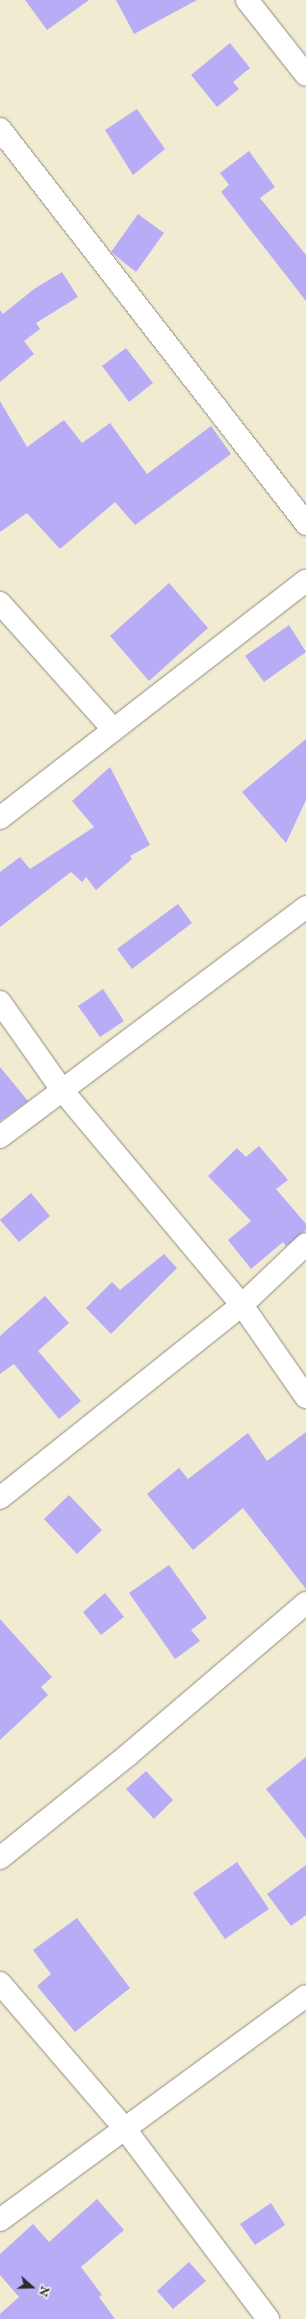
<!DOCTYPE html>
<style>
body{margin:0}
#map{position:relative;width:306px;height:2319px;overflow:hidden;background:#f1ebd2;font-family:"IM FELL Double Pica",serif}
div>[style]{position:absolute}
.building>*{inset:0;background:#b9acf6}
.roads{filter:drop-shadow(0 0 1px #8e8b7e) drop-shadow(0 0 1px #8e8b7e)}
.minor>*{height:22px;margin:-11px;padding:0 11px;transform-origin:11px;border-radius:11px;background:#fff}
span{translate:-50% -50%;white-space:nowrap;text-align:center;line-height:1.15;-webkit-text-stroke:3px #fbf7ec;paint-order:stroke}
.north{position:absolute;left:12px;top:2267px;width:40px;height:40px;-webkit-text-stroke:3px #fbf7ec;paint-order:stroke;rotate:110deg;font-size:11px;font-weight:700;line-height:16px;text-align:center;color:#2b2b2b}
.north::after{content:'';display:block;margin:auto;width:14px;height:18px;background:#2b2b2b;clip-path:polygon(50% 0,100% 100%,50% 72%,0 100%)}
</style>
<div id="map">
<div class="building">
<i style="clip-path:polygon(25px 0,89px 0,47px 30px)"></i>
<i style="clip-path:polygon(116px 0,197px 0,134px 34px)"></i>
<i style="clip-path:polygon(230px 43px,250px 68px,233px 82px,239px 89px,217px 107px,191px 75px)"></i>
<i style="clip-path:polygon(137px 109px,165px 149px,133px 175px,105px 130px)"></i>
<i style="clip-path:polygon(249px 151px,275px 187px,260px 198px,306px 255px,306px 301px,221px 192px,229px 185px,220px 173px)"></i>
<i style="clip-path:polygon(138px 214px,164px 233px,136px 272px,111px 252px)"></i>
<i style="clip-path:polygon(62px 272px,78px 297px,36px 323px,40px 329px,24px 341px,34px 354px,0 382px,0 310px,3px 314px,34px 289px)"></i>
<i style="clip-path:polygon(126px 348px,153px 383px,129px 402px,102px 366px)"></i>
<i style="clip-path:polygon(0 401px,27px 447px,64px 420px,82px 443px,110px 423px,147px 474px,211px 426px,231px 454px,135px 525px,115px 502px,60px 549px,27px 513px,0 532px)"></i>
<i style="clip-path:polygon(169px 583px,208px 628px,149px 681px,110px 636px)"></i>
<i style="clip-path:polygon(289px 625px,306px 652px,264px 682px,245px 656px)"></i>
<i style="clip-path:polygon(306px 739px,306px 800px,286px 843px,242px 792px)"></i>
<i style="clip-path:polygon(110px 767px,150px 845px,130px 856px,132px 859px,96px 890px,86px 877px,82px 882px,71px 872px,0 927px,0 872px,20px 857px,30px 869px,94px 827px,72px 801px)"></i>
<i style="clip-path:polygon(178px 904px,192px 923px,132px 969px,117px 949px)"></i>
<i style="clip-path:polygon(103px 989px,124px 1021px,100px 1037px,78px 1006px)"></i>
<i style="clip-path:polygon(0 1067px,28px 1101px,0 1121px)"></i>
<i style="clip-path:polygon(259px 1146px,288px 1180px,276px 1189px,306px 1224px,306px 1230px,286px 1246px,283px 1242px,251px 1269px,228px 1240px,251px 1221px,208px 1176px,237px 1148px,246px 1157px)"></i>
<i style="clip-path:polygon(31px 1193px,50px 1216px,19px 1242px,0 1220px)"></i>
<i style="clip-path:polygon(164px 1254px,177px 1268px,111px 1334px,86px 1308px,112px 1282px,120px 1290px)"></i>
<i style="clip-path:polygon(45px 1296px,69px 1323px,38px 1351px,81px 1401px,59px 1419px,14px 1364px,0 1374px,0 1336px)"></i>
<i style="clip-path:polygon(306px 1432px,306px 1589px,243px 1508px,193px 1550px,147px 1494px,179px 1468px,188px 1479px,248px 1433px,267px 1461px)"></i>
<i style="clip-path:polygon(69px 1495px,102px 1530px,77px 1554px,44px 1519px)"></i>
<i style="clip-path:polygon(169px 1565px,207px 1618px,191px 1630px,200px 1641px,175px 1659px,129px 1593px)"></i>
<i style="clip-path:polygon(105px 1593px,124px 1617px,101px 1635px,83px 1612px)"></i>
<i style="clip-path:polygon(0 1619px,52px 1677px,41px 1687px,48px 1695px,0 1740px)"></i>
<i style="clip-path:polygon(306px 1757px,306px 1839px,266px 1789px)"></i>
<i style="clip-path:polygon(146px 1771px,173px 1800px,154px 1819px,126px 1789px)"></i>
<i style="clip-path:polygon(237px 1862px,269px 1909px,225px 1939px,193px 1893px)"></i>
<i style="clip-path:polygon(306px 1865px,306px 1915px,291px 1926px,267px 1894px)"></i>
<i style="clip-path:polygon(77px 1918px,130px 1988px,75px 2032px,37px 1986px,51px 1974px,33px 1950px)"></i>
<i style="clip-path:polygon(97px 2199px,124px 2230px,81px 2267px,102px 2295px,99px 2297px,115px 2319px,0 2319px,0 2314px,19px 2297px,0 2275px,0 2254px,33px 2224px,49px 2242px)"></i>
<i style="clip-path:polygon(271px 2203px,285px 2225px,255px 2245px,240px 2224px)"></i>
<i style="clip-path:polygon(189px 2262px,206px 2281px,173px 2309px,157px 2291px)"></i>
</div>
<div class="roads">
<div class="minor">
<i style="left:247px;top:0;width:95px;rotate:51.8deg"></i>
<i style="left:0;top:129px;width:500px;rotate:52.2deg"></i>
<i style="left:0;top:603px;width:169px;rotate:48.1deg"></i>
<i style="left:0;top:818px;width:387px;rotate:-37.8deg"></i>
<i style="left:0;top:1002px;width:108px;rotate:54.8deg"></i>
<i style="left:62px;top:1090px;width:280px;rotate:50.1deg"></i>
<i style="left:242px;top:1305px;width:112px;rotate:55.2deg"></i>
<i style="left:0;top:1137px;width:383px;rotate:-36.9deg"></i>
<i style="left:0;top:1498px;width:310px;rotate:-38.6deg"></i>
<i style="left:242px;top:1305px;width:88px;rotate:-43.6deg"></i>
<i style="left:0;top:1858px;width:164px;rotate:-38.8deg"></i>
<i style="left:128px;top:1755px;width:234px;rotate:-40.5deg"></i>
<i style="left:0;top:1983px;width:192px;rotate:49.4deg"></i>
<i style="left:125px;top:2129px;width:238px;rotate:53deg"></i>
<i style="left:0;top:2220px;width:379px;rotate:-36.2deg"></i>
</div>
</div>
<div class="north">N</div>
</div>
